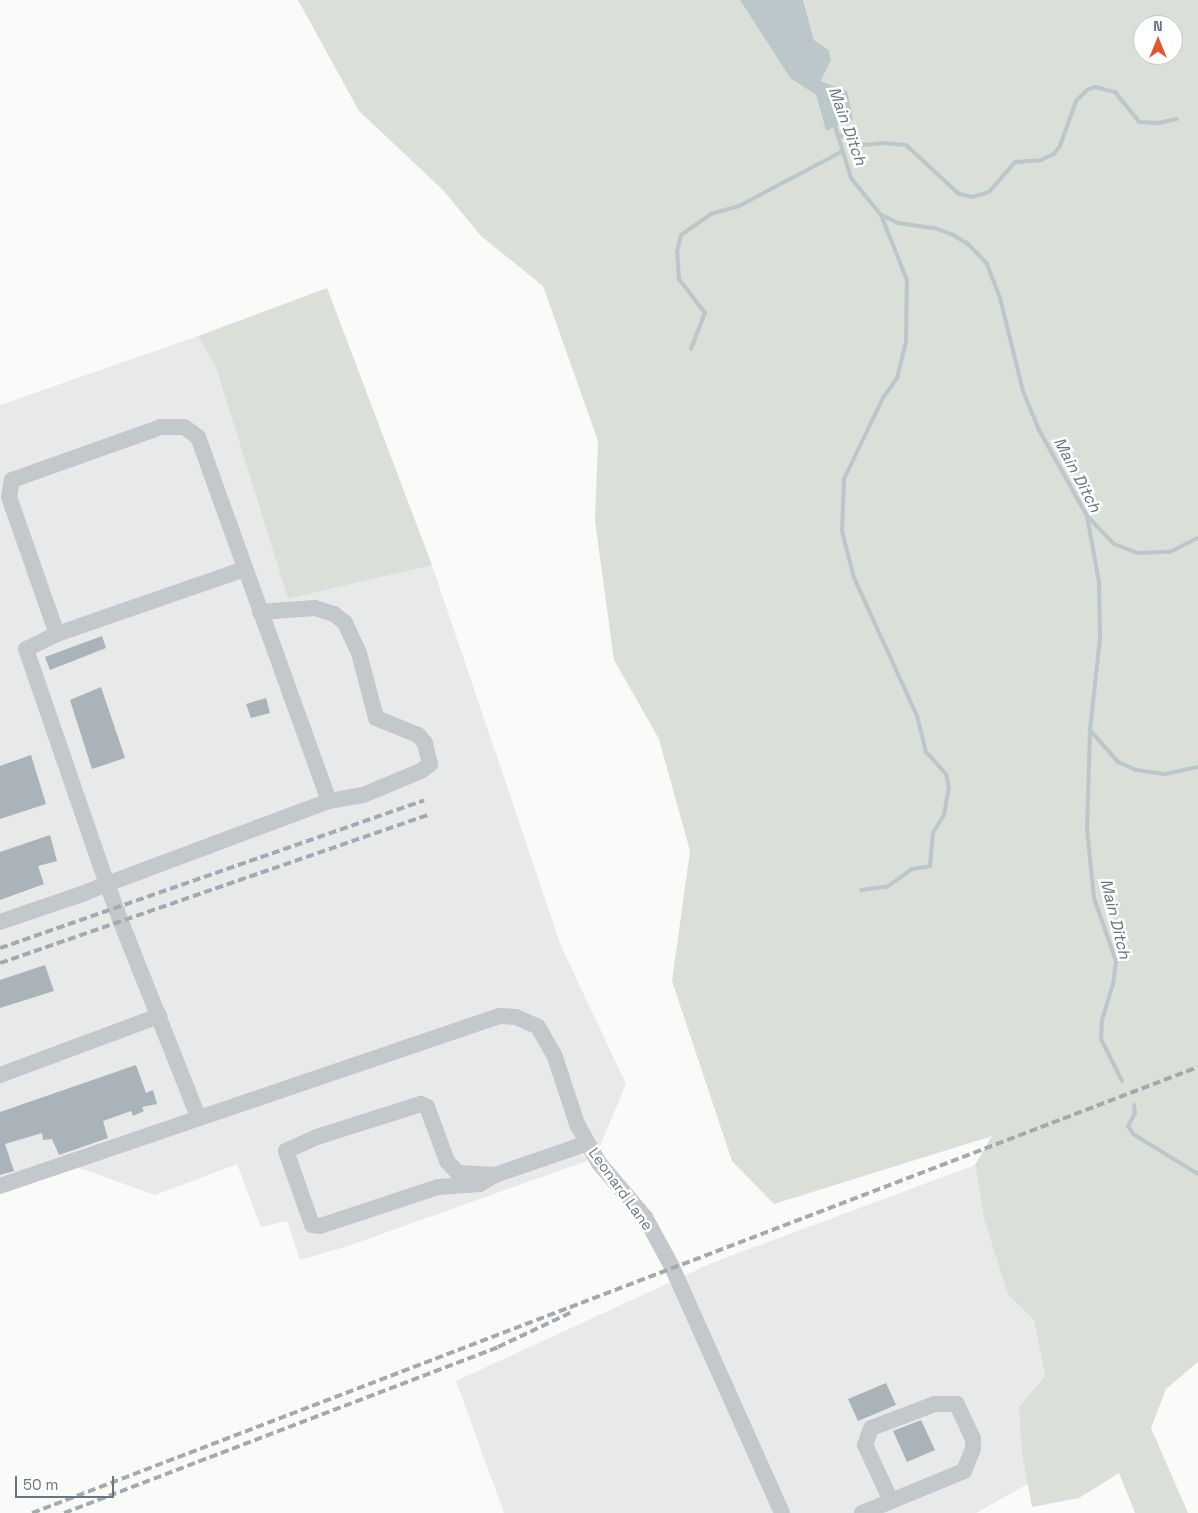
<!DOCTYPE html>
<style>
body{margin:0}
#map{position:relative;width:1198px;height:1513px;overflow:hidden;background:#fafaf8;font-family:"Space Grotesk",sans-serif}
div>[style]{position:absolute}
.built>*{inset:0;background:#e8e9e9}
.green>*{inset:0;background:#dadfd7}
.water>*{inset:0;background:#bbc7cb}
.stream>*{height:4px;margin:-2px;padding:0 2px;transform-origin:2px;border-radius:2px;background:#bbc7cb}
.building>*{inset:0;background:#aab3b9}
.minor>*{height:16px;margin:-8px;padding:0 8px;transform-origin:8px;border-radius:8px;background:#c3c8cc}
.rail>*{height:4px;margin-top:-2px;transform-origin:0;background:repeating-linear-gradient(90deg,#a2aab0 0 8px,transparent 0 12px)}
span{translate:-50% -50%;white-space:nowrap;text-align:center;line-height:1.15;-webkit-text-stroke:5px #fff;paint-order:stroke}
.street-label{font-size:15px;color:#657683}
.water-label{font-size:16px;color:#60757c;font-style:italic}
.north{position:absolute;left:1133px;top:15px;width:50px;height:50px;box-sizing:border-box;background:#fff;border:1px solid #c1c8cd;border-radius:50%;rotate:0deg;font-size:14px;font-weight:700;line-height:20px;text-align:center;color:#657683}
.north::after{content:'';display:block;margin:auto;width:18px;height:22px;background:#e4572e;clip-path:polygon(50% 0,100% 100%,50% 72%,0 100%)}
.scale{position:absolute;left:15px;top:1476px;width:99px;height:22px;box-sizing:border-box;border:2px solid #657683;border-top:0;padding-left:6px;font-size:15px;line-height:18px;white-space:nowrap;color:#657683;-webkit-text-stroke:4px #fff;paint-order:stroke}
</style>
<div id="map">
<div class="built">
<i style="clip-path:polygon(198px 336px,216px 366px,288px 599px,432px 565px,561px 946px,626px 1084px,595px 1158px,348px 1246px,300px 1260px,287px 1221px,261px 1227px,237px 1164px,155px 1195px,74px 1166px,0 1190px,0 405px)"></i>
<i style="clip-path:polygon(975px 1165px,984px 1219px,1008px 1295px,1034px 1320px,1045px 1376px,1033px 1481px,976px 1513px,504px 1513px,456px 1381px,712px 1263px)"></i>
</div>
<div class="green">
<i style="clip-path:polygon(evenodd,298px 0,740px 0,790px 78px,816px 95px,826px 131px,831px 85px,821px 81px,831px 60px,829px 50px,814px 40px,803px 0,1198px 0,1198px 1362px,1166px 1389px,1151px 1428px,1188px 1513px,1135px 1513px,1119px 1473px,1079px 1498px,1032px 1507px,1022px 1453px,1019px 1407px,1045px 1376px,1034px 1320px,1008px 1295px,984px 1219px,975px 1165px,992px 1136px,774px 1204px,732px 1161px,672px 981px,690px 851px,659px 739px,614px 660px,595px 521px,598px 441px,543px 286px,481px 236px,443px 190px,359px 111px,298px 0,1143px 25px,1173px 25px,1173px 55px,1143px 55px,1143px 25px)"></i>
<i style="clip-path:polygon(327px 288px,432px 565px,288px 599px,216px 367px,198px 336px)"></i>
</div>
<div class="water">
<i style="clip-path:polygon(740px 0,803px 0,814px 40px,829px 50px,831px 60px,821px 81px,847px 91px,853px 119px,826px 131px,816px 95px,790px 78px)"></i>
</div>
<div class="stream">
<i style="left:834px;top:123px;width:58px;rotate:72.8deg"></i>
<i style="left:851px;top:178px;width:48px;rotate:51deg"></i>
<i style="left:881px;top:215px;width:19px;rotate:25deg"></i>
<i style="left:898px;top:223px;width:37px;rotate:8deg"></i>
<i style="left:935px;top:228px;width:19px;rotate:21deg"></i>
<i style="left:953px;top:235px;width:17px;rotate:31deg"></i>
<i style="left:968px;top:244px;width:28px;rotate:46deg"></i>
<i style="left:987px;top:264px;width:36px;rotate:69deg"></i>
<i style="left:1000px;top:298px;width:96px;rotate:76.1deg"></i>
<i style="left:1023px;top:391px;width:42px;rotate:67.7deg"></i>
<i style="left:1039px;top:430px;width:98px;rotate:60.8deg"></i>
<i style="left:1087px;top:516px;width:67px;rotate:79.7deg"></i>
<i style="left:1099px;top:582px;width:56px;rotate:89deg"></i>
<i style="left:1100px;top:638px;width:93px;rotate:96.2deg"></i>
<i style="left:1090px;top:730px;width:99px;rotate:91.7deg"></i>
<i style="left:1087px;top:829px;width:69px;rotate:84.2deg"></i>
<i style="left:1094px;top:898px;width:67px;rotate:70.8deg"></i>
<i style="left:1116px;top:961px;width:23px;rotate:97deg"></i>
<i style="left:1113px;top:984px;width:38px;rotate:107deg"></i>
<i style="left:1102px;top:1020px;width:19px;rotate:93deg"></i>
<i style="left:1101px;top:1039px;width:47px;rotate:63.4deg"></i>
<i style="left:837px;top:134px;width:28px;rotate:23deg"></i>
<i style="left:863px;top:145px;width:20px;rotate:-6deg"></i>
<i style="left:883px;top:143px;width:23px;rotate:5deg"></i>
<i style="left:906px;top:145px;width:72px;rotate:42.8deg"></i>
<i style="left:959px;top:194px;width:13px;rotate:13deg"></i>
<i style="left:972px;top:197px;width:18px;rotate:-16deg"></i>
<i style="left:989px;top:192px;width:40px;rotate:-49deg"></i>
<i style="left:1015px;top:162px;width:26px;rotate:-4deg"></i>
<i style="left:1041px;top:160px;width:14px;rotate:-25deg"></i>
<i style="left:1054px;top:154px;width:10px;rotate:-53deg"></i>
<i style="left:1060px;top:146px;width:48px;rotate:-70.4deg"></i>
<i style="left:1076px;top:101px;width:16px;rotate:-45deg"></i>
<i style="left:1087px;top:90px;width:9px;rotate:-21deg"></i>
<i style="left:1095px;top:87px;width:21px;rotate:14deg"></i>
<i style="left:1115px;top:92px;width:38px;rotate:51deg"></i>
<i style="left:1139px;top:122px;width:19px;rotate:3deg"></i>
<i style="left:1158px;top:123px;width:19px;rotate:-12deg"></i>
<i style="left:691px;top:349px;width:39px;rotate:-69deg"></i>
<i style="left:705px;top:313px;width:43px;rotate:-127.4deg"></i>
<i style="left:679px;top:279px;width:27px;rotate:-94deg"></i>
<i style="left:677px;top:252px;width:17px;rotate:-77deg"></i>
<i style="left:681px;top:235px;width:37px;rotate:-35deg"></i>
<i style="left:711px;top:214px;width:29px;rotate:-16deg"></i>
<i style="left:739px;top:206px;width:115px;rotate:-27.9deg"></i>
<i style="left:1089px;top:518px;width:36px;rotate:46deg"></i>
<i style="left:1114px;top:544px;width:25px;rotate:21deg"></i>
<i style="left:1137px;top:553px;width:33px;rotate:-2deg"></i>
<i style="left:1170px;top:552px;width:31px;rotate:-27deg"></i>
<i style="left:1090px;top:730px;width:43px;rotate:48.8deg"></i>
<i style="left:1118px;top:762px;width:20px;rotate:24deg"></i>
<i style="left:1136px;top:770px;width:29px;rotate:8deg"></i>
<i style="left:1165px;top:774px;width:34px;rotate:-12deg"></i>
<i style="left:861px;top:890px;width:26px;rotate:-7deg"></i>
<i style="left:887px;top:887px;width:31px;rotate:-36deg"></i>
<i style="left:912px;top:869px;width:18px;rotate:-9deg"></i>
<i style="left:930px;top:866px;width:33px;rotate:-85deg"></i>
<i style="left:933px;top:833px;width:21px;rotate:-59deg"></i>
<i style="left:944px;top:815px;width:27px;rotate:-80deg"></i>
<i style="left:949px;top:788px;width:14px;rotate:-102deg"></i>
<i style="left:946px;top:774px;width:30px;rotate:-132deg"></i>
<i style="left:926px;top:752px;width:37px;rotate:-104deg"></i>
<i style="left:917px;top:716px;width:152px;rotate:-114.5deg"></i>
<i style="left:854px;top:578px;width:49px;rotate:-104.3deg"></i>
<i style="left:842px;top:531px;width:52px;rotate:-87.8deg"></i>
<i style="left:844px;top:479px;width:90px;rotate:-64.3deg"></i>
<i style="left:883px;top:398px;width:24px;rotate:-55deg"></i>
<i style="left:897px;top:378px;width:38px;rotate:-76deg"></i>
<i style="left:906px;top:341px;width:61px;rotate:-89.1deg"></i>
<i style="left:907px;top:280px;width:70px;rotate:-111.8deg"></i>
<i style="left:1134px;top:1105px;width:8px;rotate:83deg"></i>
<i style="left:1135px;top:1113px;width:15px;rotate:118deg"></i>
<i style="left:1128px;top:1126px;width:9px;rotate:58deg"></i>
<i style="left:1133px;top:1134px;width:76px;rotate:31.6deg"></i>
</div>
<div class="building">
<i style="clip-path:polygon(102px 636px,106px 648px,50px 670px,45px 657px)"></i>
<i style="clip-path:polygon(101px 687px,125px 758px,92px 769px,70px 700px)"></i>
<i style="clip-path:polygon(266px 698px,270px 713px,251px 718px,246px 704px)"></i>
<i style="clip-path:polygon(31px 755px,46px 804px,0 819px,0 766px)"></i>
<i style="clip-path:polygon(50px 835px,57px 861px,38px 866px,44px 884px,0 900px,0 852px)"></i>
<i style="clip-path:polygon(45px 965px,54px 991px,0 1008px,0 980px)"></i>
<i style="clip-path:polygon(136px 1065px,146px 1093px,153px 1090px,157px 1104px,142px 1107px,144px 1111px,133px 1116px,131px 1111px,103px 1121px,108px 1138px,59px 1155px,52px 1139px,43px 1140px,42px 1133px,5px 1144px,14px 1171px,0 1175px,0 1112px)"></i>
<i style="clip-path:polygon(886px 1383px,896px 1405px,858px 1421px,848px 1399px)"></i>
<i style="clip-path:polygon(921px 1420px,935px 1450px,907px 1462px,893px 1431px)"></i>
</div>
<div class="minor">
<i style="left:260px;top:612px;width:55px;rotate:-4.2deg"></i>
<i style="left:315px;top:608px;width:20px;rotate:18deg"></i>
<i style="left:334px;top:614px;width:14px;rotate:39deg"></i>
<i style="left:345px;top:623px;width:33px;rotate:65deg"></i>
<i style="left:359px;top:653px;width:67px;rotate:75.3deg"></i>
<i style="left:376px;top:718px;width:45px;rotate:22deg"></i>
<i style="left:418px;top:735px;width:11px;rotate:49deg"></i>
<i style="left:425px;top:743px;width:22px;rotate:77deg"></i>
<i style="left:430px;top:764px;width:11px;rotate:142deg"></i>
<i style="left:421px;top:771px;width:63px;rotate:157.5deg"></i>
<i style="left:363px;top:795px;width:35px;rotate:170deg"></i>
<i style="left:57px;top:634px;width:199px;rotate:-19.1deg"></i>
<i style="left:0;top:922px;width:87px;rotate:-18.9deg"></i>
<i style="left:82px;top:894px;width:27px;rotate:-22deg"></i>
<i style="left:107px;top:884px;width:237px;rotate:-20.5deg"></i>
<i style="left:329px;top:801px;width:387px;rotate:-109.8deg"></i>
<i style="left:198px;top:437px;width:17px;rotate:-144deg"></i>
<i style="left:184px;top:427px;width:23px;rotate:180deg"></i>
<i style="left:161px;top:427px;width:158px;rotate:160.4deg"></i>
<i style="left:12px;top:480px;width:17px;rotate:100deg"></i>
<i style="left:9px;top:497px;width:145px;rotate:70.7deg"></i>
<i style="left:57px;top:634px;width:34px;rotate:154deg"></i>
<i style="left:26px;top:649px;width:249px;rotate:71deg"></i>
<i style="left:107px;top:884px;width:40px;rotate:69.8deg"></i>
<i style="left:121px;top:922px;width:209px;rotate:68.4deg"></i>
<i style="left:0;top:1075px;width:170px;rotate:-20.4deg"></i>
<i style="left:495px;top:1175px;width:37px;rotate:-177deg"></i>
<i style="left:458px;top:1173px;width:16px;rotate:-133deg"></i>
<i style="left:447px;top:1161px;width:58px;rotate:-110.3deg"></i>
<i style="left:427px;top:1107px;width:7px;rotate:-153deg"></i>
<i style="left:421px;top:1104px;width:109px;rotate:162.4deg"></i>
<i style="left:317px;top:1137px;width:34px;rotate:156deg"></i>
<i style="left:286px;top:1151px;width:78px;rotate:70.6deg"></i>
<i style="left:312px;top:1225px;width:8px;rotate:7deg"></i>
<i style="left:320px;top:1226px;width:124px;rotate:-18.3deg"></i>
<i style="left:438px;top:1187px;width:42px;rotate:-4.1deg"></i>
<i style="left:480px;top:1184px;width:17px;rotate:-31deg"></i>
<i style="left:495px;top:1175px;width:98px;rotate:-19deg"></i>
<i style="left:0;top:1186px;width:527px;rotate:-18.81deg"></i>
<i style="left:499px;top:1016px;width:17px;rotate:3deg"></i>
<i style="left:516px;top:1017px;width:24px;rotate:24deg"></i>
<i style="left:538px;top:1027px;width:34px;rotate:60deg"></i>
<i style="left:555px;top:1057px;width:71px;rotate:71.8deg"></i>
<i style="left:577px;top:1124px;width:45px;rotate:60.6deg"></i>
<i style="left:599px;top:1163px;width:71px;rotate:49.6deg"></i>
<i style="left:645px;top:1217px;width:57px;rotate:61.6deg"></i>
<i style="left:672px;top:1267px;width:269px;rotate:65.9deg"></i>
<i style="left:862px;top:1513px;width:31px;rotate:-22deg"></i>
<i style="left:891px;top:1501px;width:79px;rotate:-22.3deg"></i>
<i style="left:964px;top:1471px;width:24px;rotate:-68deg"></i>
<i style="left:973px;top:1449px;width:10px;rotate:-90deg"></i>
<i style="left:973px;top:1439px;width:38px;rotate:-115deg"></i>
<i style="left:957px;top:1404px;width:22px;rotate:180deg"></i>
<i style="left:935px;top:1404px;width:68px;rotate:159.4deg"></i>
<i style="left:871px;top:1428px;width:18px;rotate:109deg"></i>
<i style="left:865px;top:1445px;width:62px;rotate:65.1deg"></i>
</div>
<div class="rail">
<i style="left:0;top:948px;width:449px;rotate:-19.2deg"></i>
<i style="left:0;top:963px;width:453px;rotate:-19.1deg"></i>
<i style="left:32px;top:1513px;width:1248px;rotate:-20.93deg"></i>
<i style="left:64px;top:1513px;width:465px;rotate:-20.9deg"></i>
<i style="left:498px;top:1347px;width:80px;rotate:-25.3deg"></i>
</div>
<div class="street-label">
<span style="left:621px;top:1189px;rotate:54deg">Leonard Lane</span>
</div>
<div class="water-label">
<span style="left:847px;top:126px;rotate:70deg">Main Ditch</span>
<span style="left:1077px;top:475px;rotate:62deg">Main Ditch</span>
<span style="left:1115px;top:919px;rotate:76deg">Main Ditch</span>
</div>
<div class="north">N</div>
<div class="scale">50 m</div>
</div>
